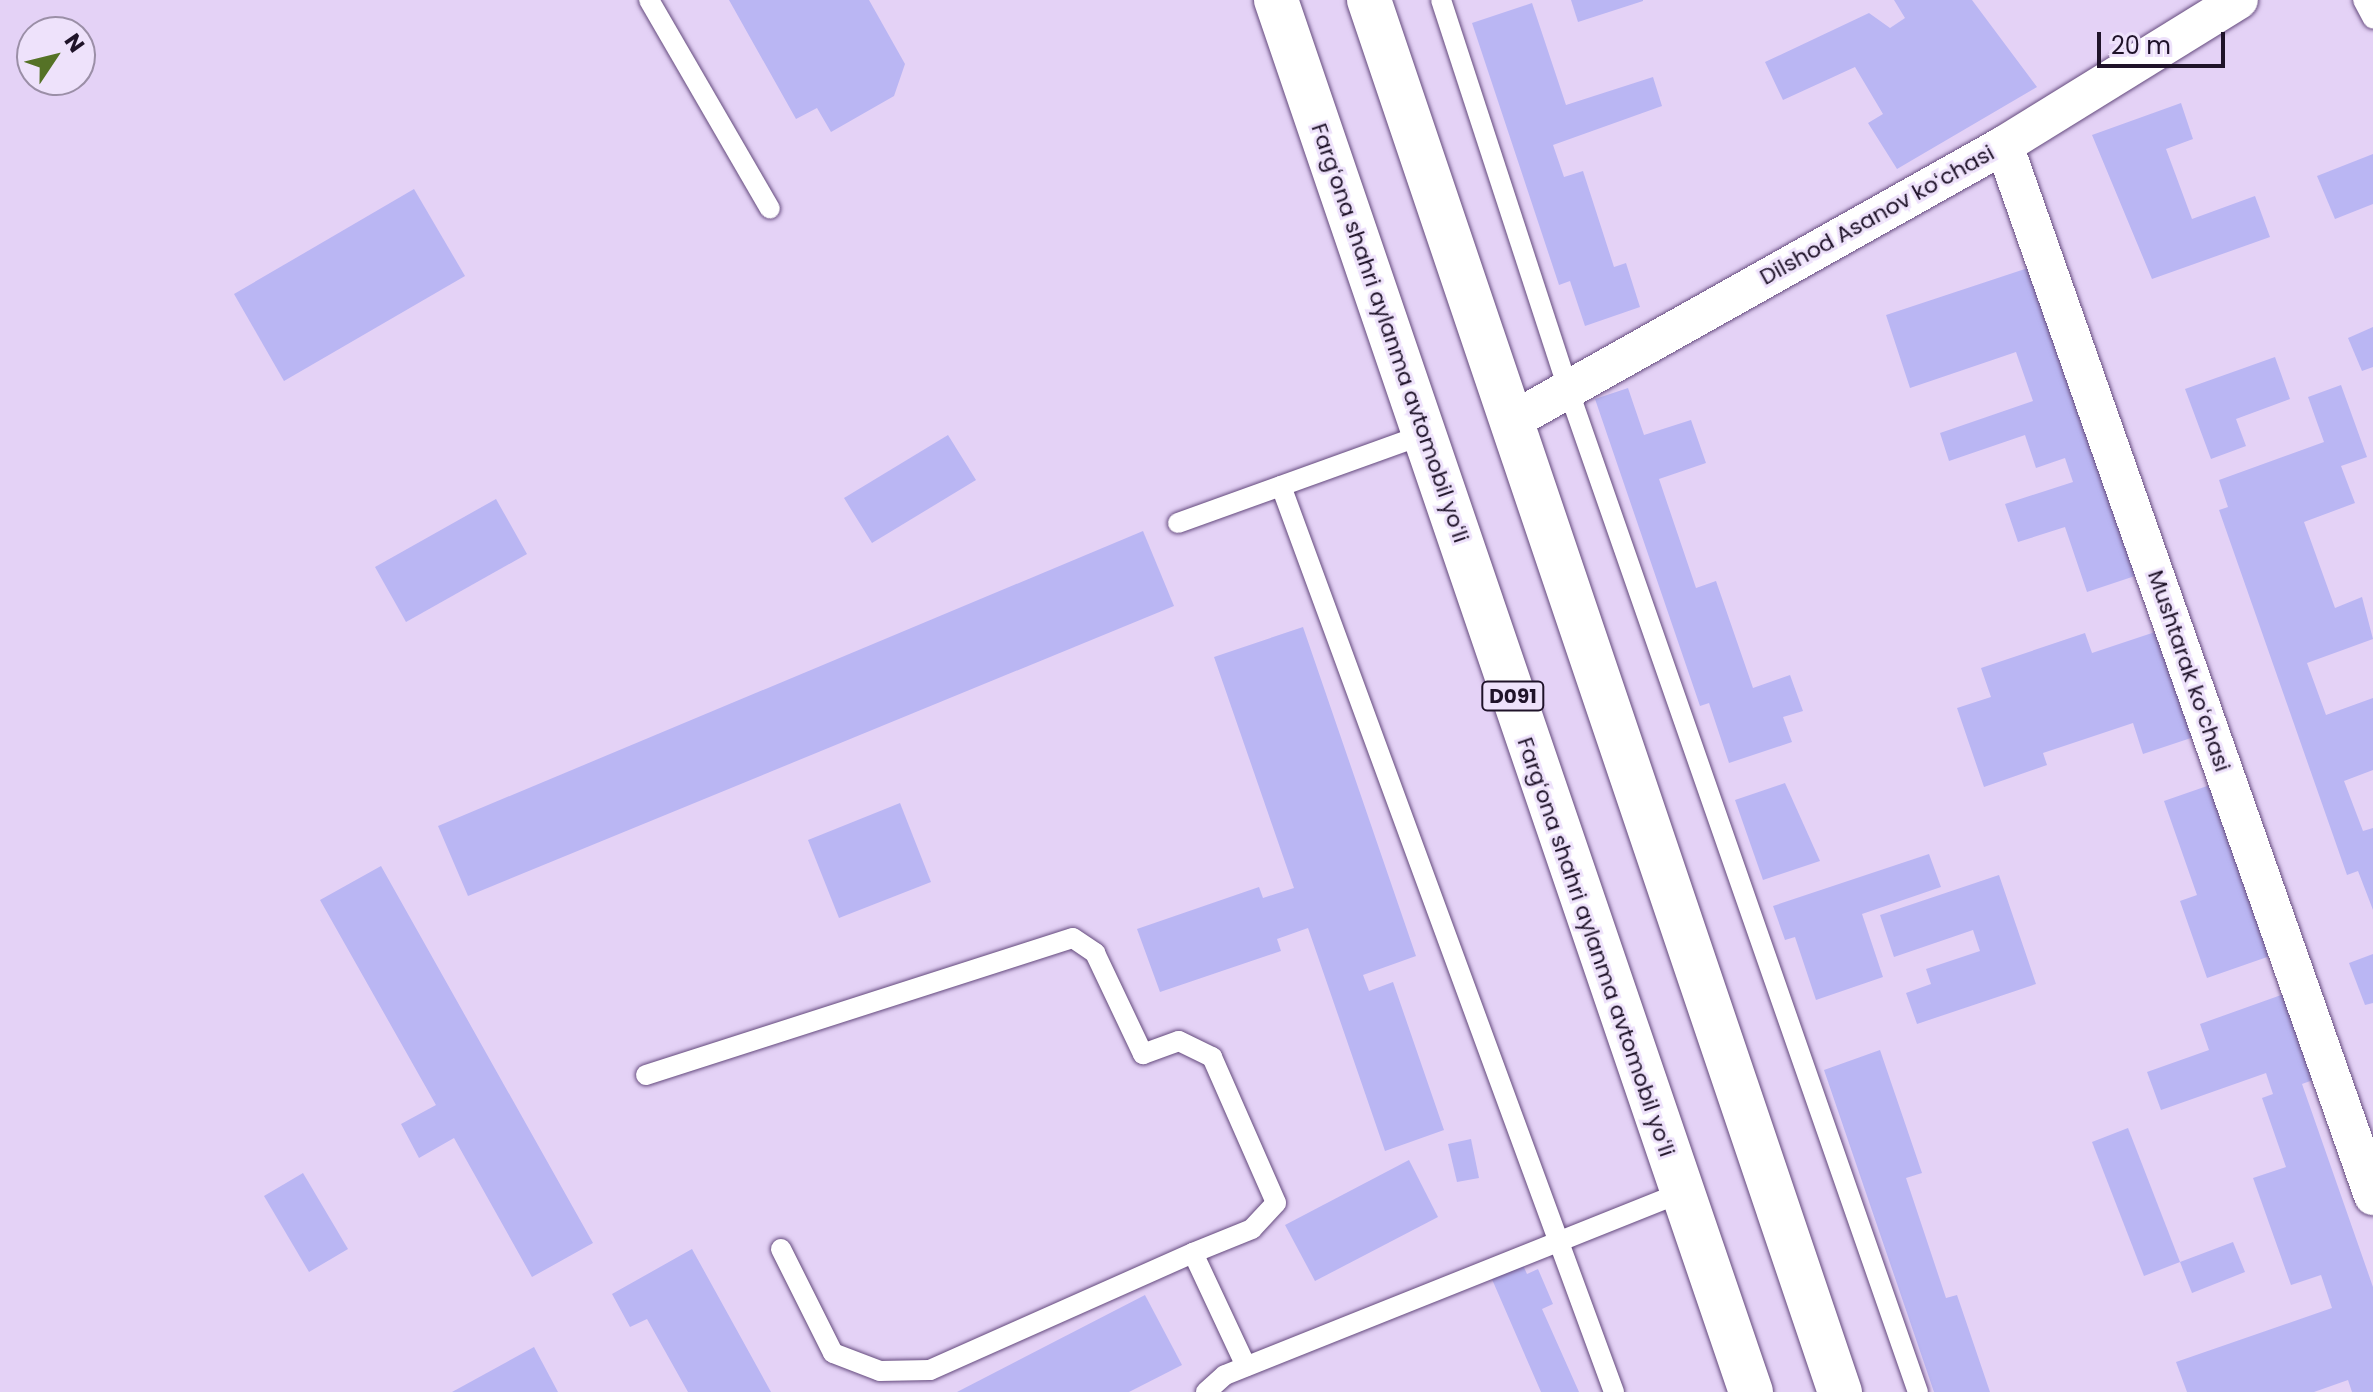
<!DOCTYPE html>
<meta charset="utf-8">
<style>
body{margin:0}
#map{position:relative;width:2373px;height:1392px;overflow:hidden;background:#e4d2f6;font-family:Poppins,sans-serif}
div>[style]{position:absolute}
.building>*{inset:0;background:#bab6f3}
.roads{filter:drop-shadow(0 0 2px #644a7d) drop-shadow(0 0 2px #644a7d)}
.service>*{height:20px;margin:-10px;padding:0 10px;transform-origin:10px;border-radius:10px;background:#fff}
.minor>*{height:38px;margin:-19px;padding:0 19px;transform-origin:19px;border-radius:19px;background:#fff}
.trunk>*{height:44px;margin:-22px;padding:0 22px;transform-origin:22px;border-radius:22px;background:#fff}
span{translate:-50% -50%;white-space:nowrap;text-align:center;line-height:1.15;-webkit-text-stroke:6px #eee2fb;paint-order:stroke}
.shield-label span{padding:2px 6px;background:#eee2fb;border:2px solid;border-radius:6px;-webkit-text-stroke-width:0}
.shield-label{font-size:20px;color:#1f1329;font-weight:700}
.street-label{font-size:22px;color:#1f1329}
.north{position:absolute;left:16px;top:16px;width:80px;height:80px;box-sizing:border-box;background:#eee2fb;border:2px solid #9b8fa7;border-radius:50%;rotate:55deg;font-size:22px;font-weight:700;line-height:32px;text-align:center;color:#1f1329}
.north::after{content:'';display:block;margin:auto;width:28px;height:36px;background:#557226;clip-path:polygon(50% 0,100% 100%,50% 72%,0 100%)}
.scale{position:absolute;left:2097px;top:32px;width:128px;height:36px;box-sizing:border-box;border:4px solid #1f1329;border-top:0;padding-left:10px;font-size:24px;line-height:28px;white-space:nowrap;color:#1f1329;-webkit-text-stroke:6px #eee2fb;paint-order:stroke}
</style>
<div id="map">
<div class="building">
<i style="clip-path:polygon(729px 0,869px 0,905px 64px,894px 96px,831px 132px,817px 108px,796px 119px)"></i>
<i style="clip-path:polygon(1571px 0,1643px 0,1643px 1px,1578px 22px)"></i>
<i style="clip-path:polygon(1894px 0,1972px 0,2037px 87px,1897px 169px,1868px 123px,1883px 114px,1855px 67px,1783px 100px,1765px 62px,1869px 13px,1890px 28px,1905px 18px)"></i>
<i style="clip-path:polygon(1532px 3px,1566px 105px,1653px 77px,1662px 106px,1553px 145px,1564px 177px,1583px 171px,1614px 267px,1626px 263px,1640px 307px,1585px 326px,1570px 281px,1559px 285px,1472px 23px)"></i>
<i style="clip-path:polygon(2181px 103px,2193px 139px,2166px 149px,2192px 219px,2255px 196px,2270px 237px,2152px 279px,2092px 135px)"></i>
<i style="clip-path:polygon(2373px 154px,2373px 204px,2335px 219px,2317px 176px)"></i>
<i style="clip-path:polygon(414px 189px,465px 276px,284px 381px,234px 294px)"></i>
<i style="clip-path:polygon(2040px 264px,2144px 573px,2087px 592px,2065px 527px,2018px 542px,2005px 504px,2073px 482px,2065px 458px,2036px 468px,2025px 435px,1949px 461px,1940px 433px,2033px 401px,2016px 352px,1910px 388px,1886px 315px)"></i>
<i style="clip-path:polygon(2373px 327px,2373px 367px,2362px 371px,2348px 338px)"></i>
<i style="clip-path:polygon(2275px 357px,2290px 399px,2236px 419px,2246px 446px,2211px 459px,2185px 389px)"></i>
<i style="clip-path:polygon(2341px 385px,2367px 457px,2341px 466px,2355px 503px,2304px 522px,2335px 608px,2362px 597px,2373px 639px,2307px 663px,2326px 715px,2373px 698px,2373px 770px,2344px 781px,2363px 831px,2373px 828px,2373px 910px,2358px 871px,2347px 875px,2219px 510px,2228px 507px,2219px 480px,2324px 442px,2308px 397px)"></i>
<i style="clip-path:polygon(1628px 388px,1644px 435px,1691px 420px,1706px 463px,1659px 479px,1696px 588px,1716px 581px,1753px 688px,1790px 675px,1803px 711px,1783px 717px,1792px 742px,1729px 763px,1709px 703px,1700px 706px,1595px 399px)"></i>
<i style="clip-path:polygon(948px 435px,976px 480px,872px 543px,844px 498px)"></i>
<i style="clip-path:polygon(496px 499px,527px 554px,406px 622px,375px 567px)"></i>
<i style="clip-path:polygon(1143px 531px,1174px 606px,468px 896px,438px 826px)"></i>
<i style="clip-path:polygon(1303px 627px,1416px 956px,1363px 975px,1369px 991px,1393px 982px,1444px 1130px,1385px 1151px,1308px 928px,1277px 939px,1281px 951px,1160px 992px,1137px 929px,1259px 887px,1263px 898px,1294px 888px,1214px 657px)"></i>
<i style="clip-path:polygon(2164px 629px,2200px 735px,2143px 754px,2133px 723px,2043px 753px,2047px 765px,1984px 787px,1957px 708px,1991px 697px,1981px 668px,2085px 633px,2092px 653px)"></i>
<i style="clip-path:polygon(1785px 783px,1820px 861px,1763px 880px,1735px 800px)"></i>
<i style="clip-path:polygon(2210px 785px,2270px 956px,2207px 978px,2180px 901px,2197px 895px,2164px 801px)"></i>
<i style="clip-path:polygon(900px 803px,931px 882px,839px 918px,808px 840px)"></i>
<i style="clip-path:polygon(1929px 854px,1941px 887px,1862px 914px,1883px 977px,1816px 1000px,1795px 937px,1785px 940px,1773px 906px)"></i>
<i style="clip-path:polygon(381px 866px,593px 1243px,532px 1277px,454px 1138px,419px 1158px,401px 1124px,436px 1105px,320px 900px)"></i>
<i style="clip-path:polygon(1999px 875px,2036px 984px,1917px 1024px,1906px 993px,1931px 984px,1926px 969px,1980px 951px,1973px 930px,1894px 957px,1880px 915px)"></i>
<i style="clip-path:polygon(2373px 954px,2373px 1003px,2365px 1005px,2349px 963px)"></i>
<i style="clip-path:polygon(2284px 994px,2313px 1080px,2302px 1084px,2373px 1287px,2373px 1392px,2352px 1392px,2348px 1380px,2314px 1392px,2187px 1392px,2176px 1362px,2332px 1308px,2321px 1275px,2291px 1285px,2253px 1178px,2286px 1167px,2262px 1098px,2273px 1094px,2266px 1073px,2161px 1110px,2147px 1072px,2209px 1050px,2200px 1024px)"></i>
<i style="clip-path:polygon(1880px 1050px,1922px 1173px,1906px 1178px,1946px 1298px,1957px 1295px,1990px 1392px,1934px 1392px,1824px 1070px)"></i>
<i style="clip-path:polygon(2128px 1128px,2180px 1262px,2144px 1276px,2092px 1142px)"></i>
<i style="clip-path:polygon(1471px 1139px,1479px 1178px,1457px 1182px,1448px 1144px)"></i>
<i style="clip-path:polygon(1409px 1160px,1438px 1217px,1315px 1281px,1285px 1225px)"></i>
<i style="clip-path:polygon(303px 1173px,348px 1249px,309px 1272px,264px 1196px)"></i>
<i style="clip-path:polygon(2233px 1242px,2245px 1272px,2192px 1293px,2180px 1262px)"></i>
<i style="clip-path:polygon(692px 1249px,771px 1392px,688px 1392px,647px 1319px,630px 1327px,612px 1294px)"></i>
<i style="clip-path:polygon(1522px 1263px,1527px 1274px,1538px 1269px,1553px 1304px,1542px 1309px,1579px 1392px,1541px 1392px,1491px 1277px)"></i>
<i style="clip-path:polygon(1145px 1295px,1182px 1365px,1129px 1392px,957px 1392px)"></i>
<i style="clip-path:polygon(534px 1347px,558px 1392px,452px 1392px)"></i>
</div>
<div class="roads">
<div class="service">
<i style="left:649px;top:0;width:241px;rotate:59.9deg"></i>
<i style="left:1441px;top:0;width:406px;rotate:71.9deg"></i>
<i style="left:1567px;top:386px;width:1065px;rotate:70.77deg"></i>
<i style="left:2363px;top:0;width:21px;rotate:62deg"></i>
<i style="left:1281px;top:486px;width:965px;rotate:69.82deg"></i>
<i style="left:1178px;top:523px;width:263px;rotate:-19.8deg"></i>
<i style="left:646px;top:1075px;width:448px;rotate:-17.8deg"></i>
<i style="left:1073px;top:938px;width:27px;rotate:34deg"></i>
<i style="left:1095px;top:953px;width:112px;rotate:64.6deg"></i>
<i style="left:1143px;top:1054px;width:38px;rotate:-20deg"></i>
<i style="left:1179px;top:1041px;width:37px;rotate:26deg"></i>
<i style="left:1212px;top:1057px;width:159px;rotate:66.3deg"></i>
<i style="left:1276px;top:1203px;width:35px;rotate:133deg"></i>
<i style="left:1252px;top:1229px;width:64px;rotate:157.9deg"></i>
<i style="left:781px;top:1249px;width:116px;rotate:63.4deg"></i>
<i style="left:833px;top:1353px;width:50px;rotate:21deg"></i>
<i style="left:880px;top:1371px;width:50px;rotate:-1.1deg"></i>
<i style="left:930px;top:1370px;width:288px;rotate:-24deg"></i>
<i style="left:1193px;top:1253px;width:125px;rotate:64.9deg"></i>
<i style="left:1206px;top:1392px;width:25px;rotate:-42deg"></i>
<i style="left:1225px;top:1375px;width:489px;rotate:-21.8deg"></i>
</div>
<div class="minor">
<i style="left:2004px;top:145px;width:1114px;rotate:70.65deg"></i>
<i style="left:1510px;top:422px;width:566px;rotate:-29.28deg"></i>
<i style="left:2004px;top:145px;width:276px;rotate:-31.7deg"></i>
</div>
<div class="trunk">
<i style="left:1276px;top:0;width:1471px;rotate:71.16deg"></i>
<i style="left:1369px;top:0;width:1470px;rotate:71.31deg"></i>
</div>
</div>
<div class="shield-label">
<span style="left:1513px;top:696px">D091</span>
</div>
<div class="street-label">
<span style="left:1877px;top:215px;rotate:-29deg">Dilshod Asanov koʻchasi</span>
<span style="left:1390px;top:333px;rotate:71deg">Fargʻona shahri aylanma avtomobil yoʻli</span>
<span style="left:2189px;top:671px;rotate:71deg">Mushtarak koʻchasi</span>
<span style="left:1596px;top:947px;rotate:71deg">Fargʻona shahri aylanma avtomobil yoʻli</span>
</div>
<div class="north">N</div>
<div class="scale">20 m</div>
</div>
